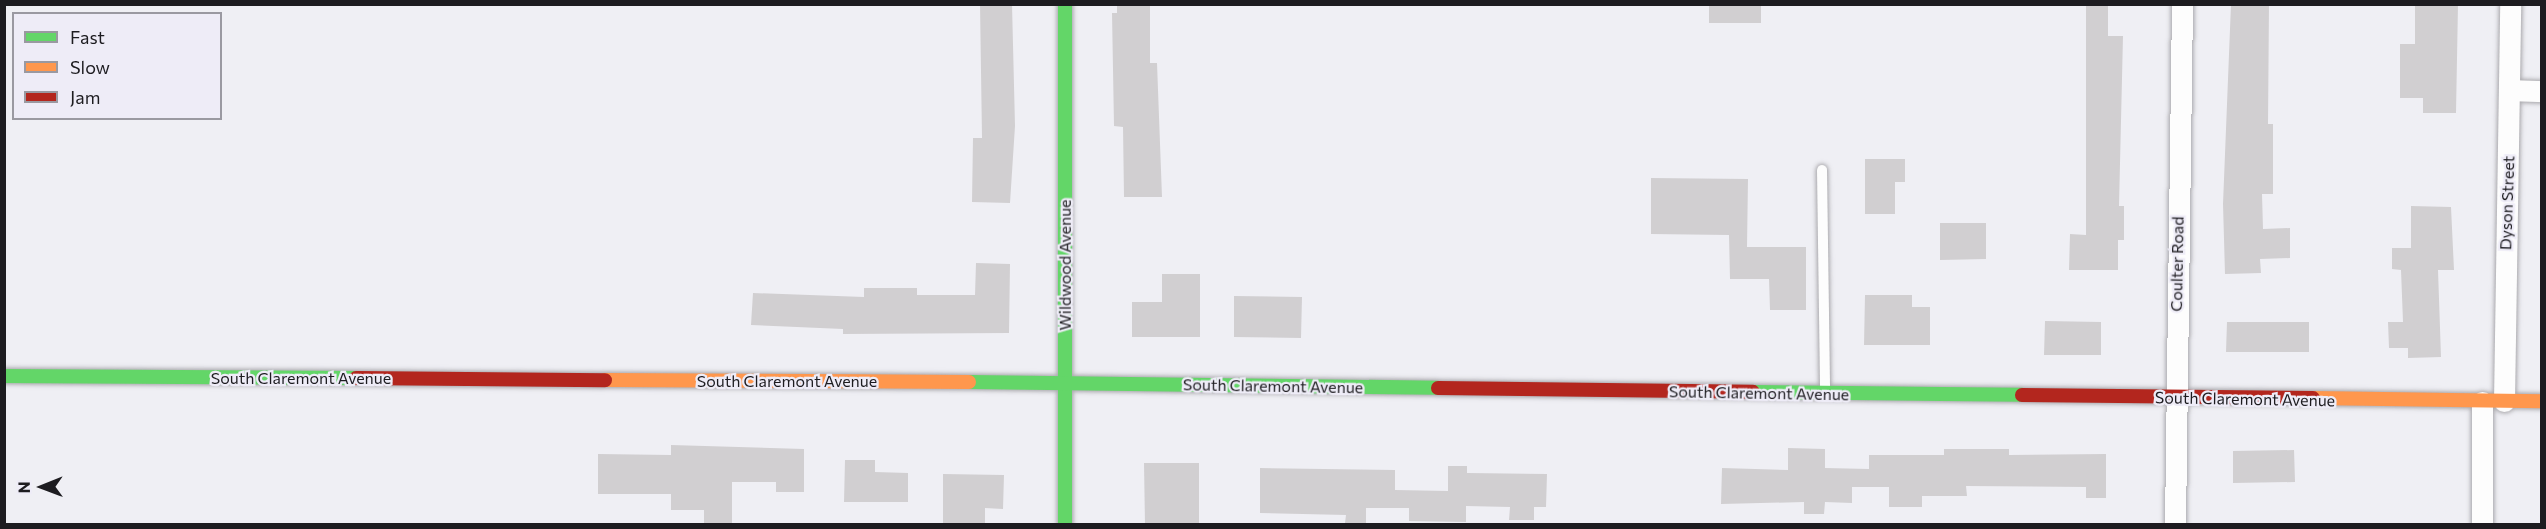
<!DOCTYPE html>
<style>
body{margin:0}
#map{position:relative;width:2546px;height:529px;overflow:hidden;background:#efeff4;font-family:Commissioner,sans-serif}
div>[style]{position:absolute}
.building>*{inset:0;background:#d1cfd1}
.roads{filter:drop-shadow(0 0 2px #abaaae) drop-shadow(0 0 2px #abaaae)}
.lane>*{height:10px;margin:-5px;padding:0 5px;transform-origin:5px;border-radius:5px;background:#fdfdfd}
.street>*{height:21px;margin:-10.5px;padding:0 10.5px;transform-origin:10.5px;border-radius:10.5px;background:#fdfdfd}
.fast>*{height:14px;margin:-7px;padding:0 7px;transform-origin:7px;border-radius:7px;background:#63d668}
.slow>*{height:14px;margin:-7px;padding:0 7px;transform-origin:7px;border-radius:7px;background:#ff974d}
.jam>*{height:14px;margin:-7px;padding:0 7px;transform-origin:7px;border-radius:7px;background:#b3261e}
span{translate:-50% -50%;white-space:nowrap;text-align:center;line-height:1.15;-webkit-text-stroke:4.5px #eeecf7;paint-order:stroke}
.street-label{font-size:16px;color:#1d1c20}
.frame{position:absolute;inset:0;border:6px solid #1d1c20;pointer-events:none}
.legend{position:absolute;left:12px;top:12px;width:210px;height:108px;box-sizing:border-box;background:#eeecf7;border:2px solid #9a99a1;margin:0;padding:8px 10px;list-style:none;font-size:18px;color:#1d1c20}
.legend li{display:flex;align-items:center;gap:12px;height:30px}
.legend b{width:30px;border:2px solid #9a99a1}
.north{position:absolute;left:12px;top:457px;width:60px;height:60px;-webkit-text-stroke:4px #eeecf7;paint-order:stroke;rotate:269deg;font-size:16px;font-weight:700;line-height:24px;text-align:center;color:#1d1c20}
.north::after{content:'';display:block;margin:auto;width:21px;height:27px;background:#1d1c20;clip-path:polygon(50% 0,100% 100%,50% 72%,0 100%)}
</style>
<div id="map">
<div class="building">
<i style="clip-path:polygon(980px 4px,1012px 4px,1015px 126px,1010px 203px,972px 202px,973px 138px,982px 138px)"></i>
<i style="clip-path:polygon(1117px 4px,1150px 4px,1150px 63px,1157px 63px,1162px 197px,1124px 197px,1123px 127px,1114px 126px,1112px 13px,1117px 13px)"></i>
<i style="clip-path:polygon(1709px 4px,1761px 4px,1761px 23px,1709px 23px)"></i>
<i style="clip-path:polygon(2086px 4px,2108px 4px,2108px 36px,2123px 36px,2119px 206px,2124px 206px,2124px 240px,2118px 240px,2118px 270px,2069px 270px,2070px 234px,2086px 235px)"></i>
<i style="clip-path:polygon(2231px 4px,2269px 4px,2268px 124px,2273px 124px,2273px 194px,2262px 194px,2263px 229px,2290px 228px,2290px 258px,2260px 259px,2261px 273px,2225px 274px,2223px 204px)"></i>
<i style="clip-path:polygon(2415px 4px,2458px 4px,2456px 113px,2423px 113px,2423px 98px,2400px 98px,2400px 44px,2415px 44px)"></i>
<i style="clip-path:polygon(1865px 159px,1905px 159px,1905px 182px,1895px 182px,1895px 214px,1865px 214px)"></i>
<i style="clip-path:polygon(1651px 178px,1748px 179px,1747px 247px,1806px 247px,1806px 310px,1770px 310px,1769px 279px,1730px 279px,1729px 235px,1651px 234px)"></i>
<i style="clip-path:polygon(2411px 206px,2451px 207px,2454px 270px,2438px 270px,2441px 357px,2408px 358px,2408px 348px,2389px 348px,2388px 322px,2403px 322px,2401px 270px,2392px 269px,2392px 248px,2411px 248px)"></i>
<i style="clip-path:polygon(1940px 223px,1986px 223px,1986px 259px,1940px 260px)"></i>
<i style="clip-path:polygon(976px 263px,1010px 264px,1009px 333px,843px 334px,843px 329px,751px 325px,753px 293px,864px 297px,864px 288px,917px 288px,917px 295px,975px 295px)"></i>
<i style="clip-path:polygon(1162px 274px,1200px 274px,1200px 337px,1132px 337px,1132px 302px,1162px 302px)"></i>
<i style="clip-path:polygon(1865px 295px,1912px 295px,1912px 307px,1930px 307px,1930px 345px,1864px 345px)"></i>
<i style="clip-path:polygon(1234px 296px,1302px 297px,1301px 338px,1234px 337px)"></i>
<i style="clip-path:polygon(2045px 321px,2101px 322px,2101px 355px,2044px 355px)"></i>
<i style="clip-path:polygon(2227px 322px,2309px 322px,2309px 352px,2226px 352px)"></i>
<i style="clip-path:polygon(671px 445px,804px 449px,804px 492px,776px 492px,776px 482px,732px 482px,732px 525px,704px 525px,704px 510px,671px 510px,671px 494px,598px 494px,598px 454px,671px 455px)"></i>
<i style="clip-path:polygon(1788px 448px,1825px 449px,1825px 468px,1869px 469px,1869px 455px,1944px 455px,1944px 449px,2009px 449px,2009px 455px,2106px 454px,2106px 498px,2086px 498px,2086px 487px,1966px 486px,1967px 496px,1922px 496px,1922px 507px,1889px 507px,1889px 487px,1852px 487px,1852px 503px,1825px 502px,1824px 514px,1804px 514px,1804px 502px,1721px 504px,1722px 468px,1788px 470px)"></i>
<i style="clip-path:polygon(2294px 450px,2295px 482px,2233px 483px,2233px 451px)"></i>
<i style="clip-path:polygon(845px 460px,875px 460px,875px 472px,908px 473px,908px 502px,844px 502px)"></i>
<i style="clip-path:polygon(1144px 463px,1199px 463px,1199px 525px,1145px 525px)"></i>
<i style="clip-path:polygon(1448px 466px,1467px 466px,1467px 473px,1547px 474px,1546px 507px,1534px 507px,1534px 520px,1509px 520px,1510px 507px,1466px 506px,1466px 522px,1409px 521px,1409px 508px,1366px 508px,1366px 523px,1345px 523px,1346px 515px,1260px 513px,1260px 468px,1395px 470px,1395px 490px,1448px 491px)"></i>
<i style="clip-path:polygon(943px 474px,1004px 475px,1003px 509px,985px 508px,985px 525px,943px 525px)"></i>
</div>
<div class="roads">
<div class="lane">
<i style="left:1822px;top:170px;width:220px;rotate:89.2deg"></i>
</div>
<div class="street">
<i style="left:2510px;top:90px;width:32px;rotate:2deg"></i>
<i style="left:2504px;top:401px;width:397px;rotate:-89.1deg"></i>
<i style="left:2175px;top:524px;width:520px;rotate:-89.23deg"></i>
<i style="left:2482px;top:524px;width:122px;rotate:-90deg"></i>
</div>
<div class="fast">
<i style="left:1065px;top:4px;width:520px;rotate:90deg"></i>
<i style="left:4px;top:376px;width:352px;rotate:0.3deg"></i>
<i style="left:969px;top:382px;width:469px;rotate:0.7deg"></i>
<i style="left:1753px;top:392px;width:269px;rotate:0.6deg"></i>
</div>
<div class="slow">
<i style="left:605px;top:380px;width:364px;rotate:0.3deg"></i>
<i style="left:2313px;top:398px;width:229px;rotate:0.8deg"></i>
</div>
<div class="jam">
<i style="left:356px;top:378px;width:249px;rotate:0.5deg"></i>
<i style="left:1438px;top:388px;width:315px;rotate:0.7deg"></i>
<i style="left:2022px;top:395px;width:291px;rotate:0.6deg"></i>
</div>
</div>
<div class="street-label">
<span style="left:2507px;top:203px;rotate:-88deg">Dyson Street</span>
<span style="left:2177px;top:264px;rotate:-89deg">Coulter Road</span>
<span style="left:1065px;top:265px;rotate:-90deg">Wildwood Avenue</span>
<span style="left:301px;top:378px">South Claremont Avenue</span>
<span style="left:787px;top:381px">South Claremont Avenue</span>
<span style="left:1273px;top:386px;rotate:1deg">South Claremont Avenue</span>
<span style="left:1759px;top:393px;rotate:1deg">South Claremont Avenue</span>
<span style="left:2245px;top:399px;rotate:1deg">South Claremont Avenue</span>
</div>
<div class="frame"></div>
<ul class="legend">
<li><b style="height:8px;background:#63d668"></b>Fast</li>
<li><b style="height:8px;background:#ff974d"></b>Slow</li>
<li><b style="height:8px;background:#b3261e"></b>Jam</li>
</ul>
<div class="north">N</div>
</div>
